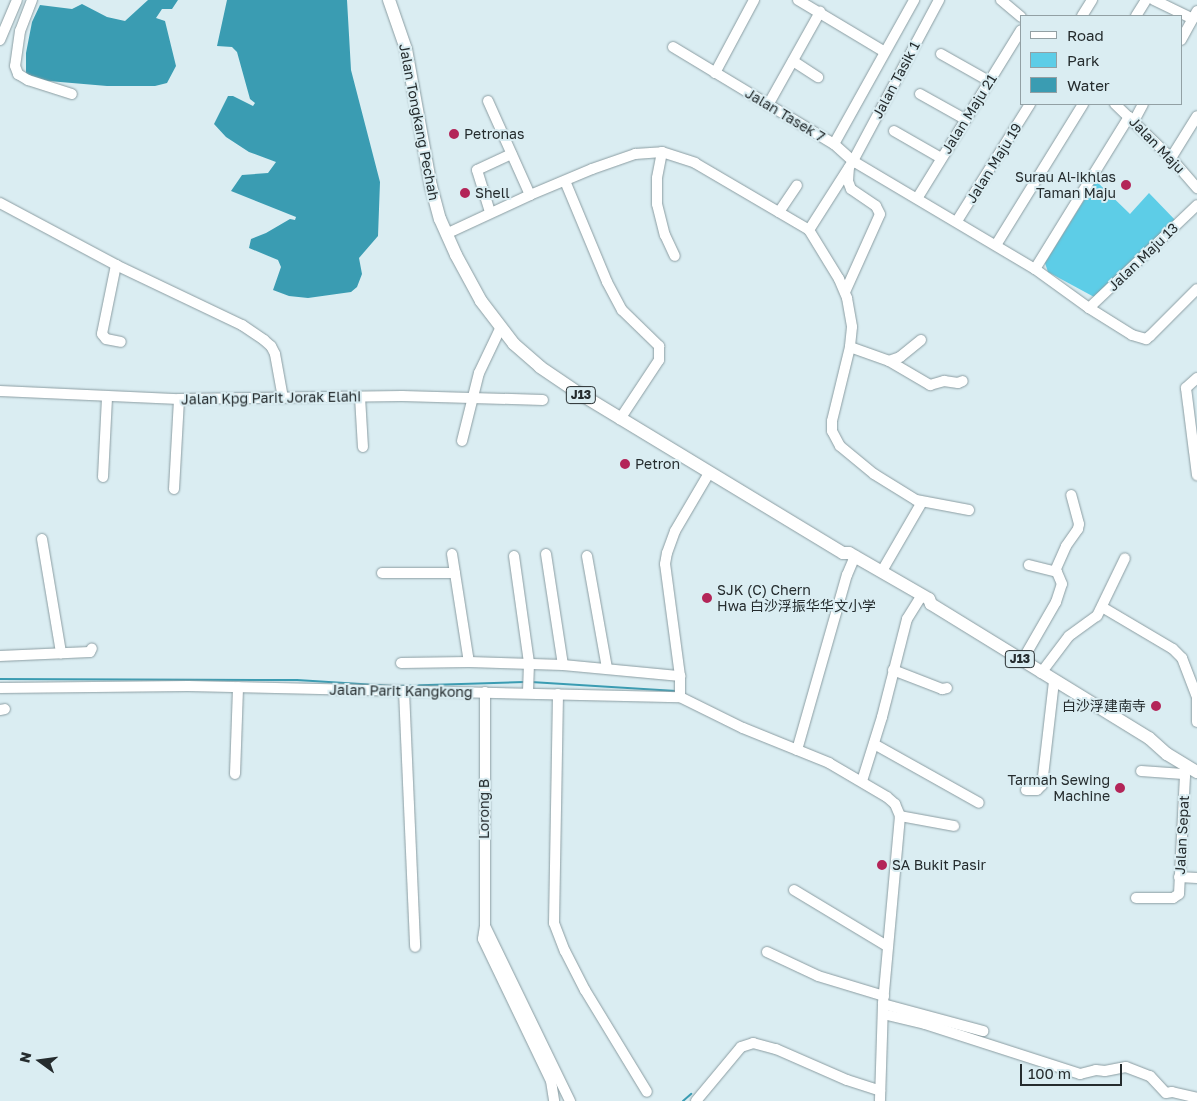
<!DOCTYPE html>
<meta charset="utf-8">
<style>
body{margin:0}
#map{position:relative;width:1197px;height:1101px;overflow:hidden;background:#daedf2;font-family:"Golos Text","Noto Sans SC",sans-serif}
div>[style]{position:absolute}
.green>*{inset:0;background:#5dcde7}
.water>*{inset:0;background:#3a9cb2}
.stream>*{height:2px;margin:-1px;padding:0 1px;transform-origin:1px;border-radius:1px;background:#3a9cb2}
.roads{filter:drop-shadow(0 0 1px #8b9da2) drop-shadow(0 0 1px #8b9da2)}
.minor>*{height:10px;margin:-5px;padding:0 5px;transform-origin:5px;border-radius:5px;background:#fff}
.major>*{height:12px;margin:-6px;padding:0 6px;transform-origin:6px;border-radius:6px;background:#fff}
.dots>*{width:14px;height:14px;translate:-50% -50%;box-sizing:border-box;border:2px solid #daedf2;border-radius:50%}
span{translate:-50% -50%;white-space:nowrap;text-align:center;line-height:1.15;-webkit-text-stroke:4px #daedf2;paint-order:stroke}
.shield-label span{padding:1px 4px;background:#daedf2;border:1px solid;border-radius:4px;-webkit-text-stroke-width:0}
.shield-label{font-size:12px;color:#252c2e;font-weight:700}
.street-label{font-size:14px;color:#252c2e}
.poi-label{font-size:14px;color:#252c2e}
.left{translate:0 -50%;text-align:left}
.right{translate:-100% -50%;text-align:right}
.legend{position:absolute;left:1020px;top:15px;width:162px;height:90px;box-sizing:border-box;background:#daedf2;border:1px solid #92a0a4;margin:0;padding:6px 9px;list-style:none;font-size:15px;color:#252c2e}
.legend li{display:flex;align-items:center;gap:10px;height:25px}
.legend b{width:25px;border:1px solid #92a0a4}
.north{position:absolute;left:15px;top:1036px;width:50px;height:50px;-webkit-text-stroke:4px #daedf2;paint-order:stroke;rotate:284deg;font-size:14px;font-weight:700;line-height:20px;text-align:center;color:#252c2e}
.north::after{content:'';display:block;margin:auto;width:18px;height:22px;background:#252c2e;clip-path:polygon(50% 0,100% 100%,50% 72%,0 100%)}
.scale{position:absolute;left:1020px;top:1064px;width:102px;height:22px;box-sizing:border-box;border:2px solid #252c2e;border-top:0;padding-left:6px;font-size:15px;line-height:18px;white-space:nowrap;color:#252c2e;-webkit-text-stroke:4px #daedf2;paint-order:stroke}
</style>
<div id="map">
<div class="green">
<i style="clip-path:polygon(1096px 181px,1130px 214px,1149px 193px,1177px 222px,1096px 298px,1048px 272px,1045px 263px)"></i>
</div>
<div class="water">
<i style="clip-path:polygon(148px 0,178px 0,172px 9px,162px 9px,156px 18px,165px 21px,176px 66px,167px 83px,155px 86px,107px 86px,37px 80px,26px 74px,26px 53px,32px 22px,40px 5px,72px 9px,82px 4px,107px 17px,125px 21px)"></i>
<i style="clip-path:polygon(227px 0,347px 0,351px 70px,380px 182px,378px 236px,359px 258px,362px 274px,357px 287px,351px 292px,308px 298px,289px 296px,273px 290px,281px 267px,278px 260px,249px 248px,251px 239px,266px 233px,290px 219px,295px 220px,296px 217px,231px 191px,242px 175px,268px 173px,276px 162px,249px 152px,226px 137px,214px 124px,228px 96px,233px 96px,253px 106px,255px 103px,250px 99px,237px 52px,232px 47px,217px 46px)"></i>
</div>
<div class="stream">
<i style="left:0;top:679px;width:297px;rotate:0.2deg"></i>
<i style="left:297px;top:680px;width:95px;rotate:3.6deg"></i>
<i style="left:531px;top:682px;width:145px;rotate:3.6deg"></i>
<i style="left:396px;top:686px;width:128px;rotate:-1.8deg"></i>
<i style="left:683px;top:1101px;width:11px;rotate:-41deg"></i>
</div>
<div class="roads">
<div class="minor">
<i style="left:32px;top:0;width:33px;rotate:111deg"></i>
<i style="left:20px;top:31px;width:35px;rotate:98deg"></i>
<i style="left:15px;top:66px;width:9px;rotate:69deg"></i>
<i style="left:18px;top:74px;width:12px;rotate:31deg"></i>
<i style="left:28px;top:80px;width:46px;rotate:17.7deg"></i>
<i style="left:798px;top:0;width:101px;rotate:30.9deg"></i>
<i style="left:1001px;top:0;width:26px;rotate:40deg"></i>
<i style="left:1154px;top:0;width:43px;rotate:26deg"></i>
<i style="left:1082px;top:16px;width:19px;rotate:-58deg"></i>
<i style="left:1136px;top:16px;width:19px;rotate:-58deg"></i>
<i style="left:0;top:40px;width:43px;rotate:-67deg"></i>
<i style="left:1181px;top:40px;width:33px;rotate:-61deg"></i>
<i style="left:673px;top:47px;width:188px;rotate:31.1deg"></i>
<i style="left:834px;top:144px;width:25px;rotate:42deg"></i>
<i style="left:853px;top:161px;width:212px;rotate:30.7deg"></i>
<i style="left:1035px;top:269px;width:67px;rotate:35.8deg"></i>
<i style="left:1089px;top:308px;width:51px;rotate:32.1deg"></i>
<i style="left:1132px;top:335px;width:15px;rotate:16deg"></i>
<i style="left:1146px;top:339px;width:5px;rotate:-37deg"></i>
<i style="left:1150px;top:336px;width:66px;rotate:-45deg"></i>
<i style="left:941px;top:54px;width:55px;rotate:29.4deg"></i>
<i style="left:793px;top:61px;width:30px;rotate:33deg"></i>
<i style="left:715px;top:73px;width:83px;rotate:-61.9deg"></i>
<i style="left:920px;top:94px;width:51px;rotate:29.1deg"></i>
<i style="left:488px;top:101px;width:103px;rotate:65.9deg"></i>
<i style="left:1115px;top:104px;width:78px;rotate:44deg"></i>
<i style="left:1171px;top:158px;width:40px;rotate:49deg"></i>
<i style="left:768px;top:105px;width:107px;rotate:-60.8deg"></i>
<i style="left:1134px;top:121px;width:19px;rotate:-62deg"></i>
<i style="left:894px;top:131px;width:54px;rotate:29.9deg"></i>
<i style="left:834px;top:144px;width:165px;rotate:-60.9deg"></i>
<i style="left:662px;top:152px;width:26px;rotate:101deg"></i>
<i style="left:657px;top:178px;width:26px;rotate:90deg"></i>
<i style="left:657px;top:204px;width:32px;rotate:76deg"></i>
<i style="left:665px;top:235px;width:23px;rotate:65deg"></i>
<i style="left:1171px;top:158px;width:49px;rotate:-58.2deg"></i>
<i style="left:565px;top:181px;width:109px;rotate:67.4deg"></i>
<i style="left:607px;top:282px;width:32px;rotate:62deg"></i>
<i style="left:622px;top:310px;width:52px;rotate:44.2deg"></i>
<i style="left:659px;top:346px;width:14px;rotate:90deg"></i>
<i style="left:659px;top:360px;width:71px;rotate:123.5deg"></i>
<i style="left:918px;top:197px;width:196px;rotate:-58.3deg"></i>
<i style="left:0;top:203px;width:132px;rotate:28.1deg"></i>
<i style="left:116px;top:265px;width:140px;rotate:25.5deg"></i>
<i style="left:242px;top:325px;width:27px;rotate:34deg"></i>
<i style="left:264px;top:340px;width:9px;rotate:41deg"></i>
<i style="left:271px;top:346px;width:9px;rotate:63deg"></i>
<i style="left:275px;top:354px;width:45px;rotate:79.7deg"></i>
<i style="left:490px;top:212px;width:44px;rotate:-107.2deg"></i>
<i style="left:477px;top:170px;width:38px;rotate:-25deg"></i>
<i style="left:779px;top:212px;width:32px;rotate:-56deg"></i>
<i style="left:957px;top:221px;width:138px;rotate:-58deg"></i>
<i style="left:809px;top:230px;width:82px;rotate:-57.5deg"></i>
<i style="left:853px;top:161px;width:183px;rotate:-61.9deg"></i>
<i style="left:446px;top:234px;width:93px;rotate:-24.9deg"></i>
<i style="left:530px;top:195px;width:67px;rotate:-22.8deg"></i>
<i style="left:592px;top:169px;width:46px;rotate:-19.2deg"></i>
<i style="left:635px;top:154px;width:27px;rotate:-4deg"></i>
<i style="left:662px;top:152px;width:35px;rotate:18deg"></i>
<i style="left:695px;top:163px;width:132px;rotate:30.4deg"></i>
<i style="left:809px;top:230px;width:57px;rotate:58.5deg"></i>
<i style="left:839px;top:279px;width:21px;rotate:67deg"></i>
<i style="left:847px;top:298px;width:29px;rotate:80deg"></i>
<i style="left:852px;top:327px;width:20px;rotate:96deg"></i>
<i style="left:850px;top:347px;width:76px;rotate:103.7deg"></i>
<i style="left:832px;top:421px;width:10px;rotate:90deg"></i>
<i style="left:832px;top:431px;width:17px;rotate:62deg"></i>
<i style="left:840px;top:446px;width:44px;rotate:39.5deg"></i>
<i style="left:874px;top:474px;width:49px;rotate:31.8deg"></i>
<i style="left:916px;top:500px;width:54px;rotate:10.7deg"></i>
<i style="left:996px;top:245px;width:166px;rotate:-58.3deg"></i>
<i style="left:116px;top:265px;width:70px;rotate:101.5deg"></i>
<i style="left:102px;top:334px;width:6px;rotate:51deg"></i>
<i style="left:106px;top:339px;width:15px;rotate:11deg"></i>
<i style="left:1035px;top:269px;width:179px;rotate:-58.3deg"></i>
<i style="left:845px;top:292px;width:85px;rotate:-65.8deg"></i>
<i style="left:880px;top:214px;width:9px;rotate:-117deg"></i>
<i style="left:876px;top:206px;width:30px;rotate:-146deg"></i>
<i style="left:851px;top:189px;width:9px;rotate:-111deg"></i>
<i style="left:848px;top:181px;width:13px;rotate:-86deg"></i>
<i style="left:1089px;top:308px;width:149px;rotate:-43.6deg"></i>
<i style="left:850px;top:347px;width:41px;rotate:19.7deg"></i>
<i style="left:889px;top:361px;width:12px;rotate:-20deg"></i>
<i style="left:900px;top:357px;width:27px;rotate:-39deg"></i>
<i style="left:889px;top:361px;width:48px;rotate:30.3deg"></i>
<i style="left:930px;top:385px;width:15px;rotate:-16deg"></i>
<i style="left:944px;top:381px;width:14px;rotate:8deg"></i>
<i style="left:958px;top:383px;width:5px;rotate:-22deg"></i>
<i style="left:1197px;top:378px;width:15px;rotate:138deg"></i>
<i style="left:1186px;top:388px;width:88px;rotate:82.8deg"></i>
<i style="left:0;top:391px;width:179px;rotate:2.6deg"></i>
<i style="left:179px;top:399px;width:223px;rotate:-0.8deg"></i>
<i style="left:402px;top:396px;width:141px;rotate:1.6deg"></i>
<i style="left:360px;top:397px;width:50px;rotate:86.6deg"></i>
<i style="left:462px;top:441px;width:70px;rotate:-76deg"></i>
<i style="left:479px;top:373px;width:49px;rotate:-64.5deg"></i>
<i style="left:103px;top:477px;width:80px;rotate:-87.1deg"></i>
<i style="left:174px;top:489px;width:90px;rotate:-86.8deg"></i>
<i style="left:42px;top:539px;width:116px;rotate:80.5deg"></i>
<i style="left:452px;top:554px;width:109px;rotate:81.1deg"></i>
<i style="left:546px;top:554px;width:112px;rotate:81.3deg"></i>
<i style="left:514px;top:556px;width:108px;rotate:82deg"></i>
<i style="left:529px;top:663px;width:30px;rotate:92deg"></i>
<i style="left:587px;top:556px;width:114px;rotate:79.9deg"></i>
<i style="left:882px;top:571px;width:80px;rotate:-59.9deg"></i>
<i style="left:1055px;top:571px;width:27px;rotate:-66deg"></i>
<i style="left:1066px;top:546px;width:21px;rotate:-55deg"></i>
<i style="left:1078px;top:529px;width:5px;rotate:-79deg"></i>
<i style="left:1079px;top:524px;width:30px;rotate:-105deg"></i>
<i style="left:382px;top:573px;width:73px"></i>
<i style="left:1102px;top:607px;width:82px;rotate:30.6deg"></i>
<i style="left:1173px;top:649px;width:13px;rotate:45deg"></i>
<i style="left:1182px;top:658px;width:40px;rotate:69deg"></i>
<i style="left:0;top:656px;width:90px;rotate:-2.5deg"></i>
<i style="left:90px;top:652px;width:4px;rotate:-63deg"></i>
<i style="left:1022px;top:661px;width:68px;rotate:-60deg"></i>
<i style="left:1056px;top:602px;width:19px;rotate:-72deg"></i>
<i style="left:1062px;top:584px;width:13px;rotate:-113deg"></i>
<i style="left:1057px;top:572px;width:29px;rotate:-166deg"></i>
<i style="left:401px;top:663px;width:68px;rotate:-0.8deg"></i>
<i style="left:469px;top:662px;width:94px;rotate:1.8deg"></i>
<i style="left:563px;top:665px;width:118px;rotate:5.4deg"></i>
<i style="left:893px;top:670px;width:53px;rotate:21.2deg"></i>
<i style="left:942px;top:689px;width:5px;rotate:-11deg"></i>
<i style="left:1041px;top:673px;width:46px;rotate:-52.9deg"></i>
<i style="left:1069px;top:636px;width:34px;rotate:-36deg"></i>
<i style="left:1097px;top:616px;width:64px;rotate:-64.2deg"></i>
<i style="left:0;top:688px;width:188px;rotate:-0.6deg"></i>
<i style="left:188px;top:686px;width:492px;rotate:1.3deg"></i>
<i style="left:680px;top:697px;width:70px;rotate:26.2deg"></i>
<i style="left:743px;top:728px;width:93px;rotate:22.1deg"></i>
<i style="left:829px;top:763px;width:67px;rotate:30.4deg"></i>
<i style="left:887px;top:797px;width:11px;rotate:41deg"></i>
<i style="left:895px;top:804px;width:13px;rotate:67deg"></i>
<i style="left:900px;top:816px;width:189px;rotate:95.2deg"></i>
<i style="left:883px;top:1004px;width:97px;rotate:91.8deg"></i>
<i style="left:404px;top:691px;width:256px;rotate:87.5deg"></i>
<i style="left:485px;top:692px;width:234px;rotate:90deg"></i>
<i style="left:485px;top:926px;width:13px;rotate:99deg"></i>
<i style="left:483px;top:939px;width:157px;rotate:64.4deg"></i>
<i style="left:551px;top:1081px;width:20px;rotate:81deg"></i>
<i style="left:558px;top:694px;width:229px;rotate:91deg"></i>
<i style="left:554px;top:923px;width:30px;rotate:69deg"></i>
<i style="left:565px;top:951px;width:44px;rotate:62.9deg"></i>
<i style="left:585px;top:990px;width:119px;rotate:58.7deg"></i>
<i style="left:1197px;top:694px;width:28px;rotate:90deg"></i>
<i style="left:680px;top:697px;width:21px;rotate:-90deg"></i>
<i style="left:680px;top:676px;width:113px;rotate:-97.6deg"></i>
<i style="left:665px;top:564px;width:11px;rotate:-80deg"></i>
<i style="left:667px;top:553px;width:23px;rotate:-70deg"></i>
<i style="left:675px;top:531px;width:67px;rotate:-59.6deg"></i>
<i style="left:0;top:710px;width:5px;rotate:-11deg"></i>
<i style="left:874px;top:744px;width:120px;rotate:29.3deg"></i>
<i style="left:797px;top:750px;width:182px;rotate:-74.1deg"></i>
<i style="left:847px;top:575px;width:21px;rotate:-67deg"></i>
<i style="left:235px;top:774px;width:87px;rotate:-88deg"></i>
<i style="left:862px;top:781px;width:67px;rotate:-72.6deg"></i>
<i style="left:882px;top:717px;width:101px;rotate:-75.7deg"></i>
<i style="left:907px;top:619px;width:28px;rotate:-58deg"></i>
<i style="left:1026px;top:790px;width:11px"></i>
<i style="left:1037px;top:790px;width:7px;rotate:-45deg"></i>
<i style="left:1042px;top:785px;width:105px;rotate:-83.4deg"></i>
<i style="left:900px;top:816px;width:55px;rotate:10.5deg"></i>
<i style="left:1179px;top:877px;width:18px;rotate:3deg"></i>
<i style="left:794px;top:890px;width:109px;rotate:31.1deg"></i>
<i style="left:1136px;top:898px;width:37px"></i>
<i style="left:1173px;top:898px;width:7px;rotate:-34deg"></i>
<i style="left:1179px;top:894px;width:118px;rotate:-87.1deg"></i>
<i style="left:1185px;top:776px;width:3px;rotate:-135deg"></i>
<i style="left:1183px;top:774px;width:42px;rotate:-175.9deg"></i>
<i style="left:485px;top:926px;width:195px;rotate:64.1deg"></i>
<i style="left:767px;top:952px;width:56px;rotate:25.2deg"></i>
<i style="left:818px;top:976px;width:69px;rotate:16.9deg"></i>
<i style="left:883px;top:1004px;width:104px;rotate:15.1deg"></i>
<i style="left:883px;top:1014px;width:43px;rotate:13.4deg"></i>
<i style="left:925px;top:1024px;width:163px;rotate:17.9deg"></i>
<i style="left:1080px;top:1074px;width:16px;rotate:-14deg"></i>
<i style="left:1096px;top:1070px;width:9px;rotate:6deg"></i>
<i style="left:1105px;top:1071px;width:21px;rotate:-11deg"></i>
<i style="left:1126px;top:1067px;width:26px;rotate:21deg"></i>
<i style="left:1150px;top:1076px;width:23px;rotate:47deg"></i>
<i style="left:1166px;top:1093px;width:6px;rotate:-9deg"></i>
<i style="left:1172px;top:1092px;width:26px;rotate:13deg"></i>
<i style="left:696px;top:1101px;width:70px;rotate:-50.2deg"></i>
<i style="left:741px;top:1047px;width:13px;rotate:-18deg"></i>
<i style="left:753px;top:1043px;width:24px;rotate:15deg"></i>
<i style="left:776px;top:1049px;width:77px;rotate:23.6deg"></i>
<i style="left:847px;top:1080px;width:35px;rotate:18deg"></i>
</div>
<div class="major">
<i style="left:389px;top:0;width:52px;rotate:70.9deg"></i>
<i style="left:406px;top:49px;width:139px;rotate:79.7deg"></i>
<i style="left:431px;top:186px;width:34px;rotate:75deg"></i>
<i style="left:440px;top:219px;width:39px;rotate:66deg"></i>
<i style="left:456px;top:255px;width:52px;rotate:61.5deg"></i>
<i style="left:481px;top:301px;width:54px;rotate:52.5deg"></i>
<i style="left:514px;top:344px;width:35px;rotate:41deg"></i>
<i style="left:540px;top:367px;width:45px;rotate:34deg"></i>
<i style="left:577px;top:392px;width:311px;rotate:31.2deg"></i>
<i style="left:843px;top:553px;width:6px"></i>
<i style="left:849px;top:553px;width:92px;rotate:29.9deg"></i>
<i style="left:929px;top:599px;width:5px;rotate:68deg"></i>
<i style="left:931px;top:604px;width:256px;rotate:31.6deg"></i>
<i style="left:1149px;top:738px;width:24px;rotate:42deg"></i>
<i style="left:1167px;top:754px;width:35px;rotate:31deg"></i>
</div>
</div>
<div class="dots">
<i style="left:454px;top:134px;background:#b32558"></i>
<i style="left:1126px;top:185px;background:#b32558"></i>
<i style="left:465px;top:193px;background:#b32558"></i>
<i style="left:625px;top:464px;background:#b32558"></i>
<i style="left:707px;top:598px;background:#b32558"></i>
<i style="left:1156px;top:706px;background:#b32558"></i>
<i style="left:1120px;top:788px;background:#b32558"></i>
<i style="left:882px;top:865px;background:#b32558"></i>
</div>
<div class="shield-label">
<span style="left:581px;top:395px">J13</span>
<span style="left:1020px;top:659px">J13</span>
</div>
<div class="street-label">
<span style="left:896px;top:80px;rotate:-62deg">Jalan Tasik 1</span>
<span style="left:969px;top:114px;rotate:-58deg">Jalan Maju 21</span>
<span style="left:785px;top:115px;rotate:31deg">Jalan Tasek 7</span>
<span style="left:419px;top:122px;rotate:79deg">Jalan Tongkang Pechah</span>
<span style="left:1157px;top:145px;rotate:46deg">Jalan Maju</span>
<span style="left:994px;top:163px;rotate:-58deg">Jalan Maju 19</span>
<span style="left:1143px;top:257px;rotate:-44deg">Jalan Maju 13</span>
<span style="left:271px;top:398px;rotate:-1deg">Jalan Kpg Parit Jorak Elahi</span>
<span style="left:401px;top:691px;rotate:1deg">Jalan Parit Kangkong</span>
<span style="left:484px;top:809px;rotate:-90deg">Lorong B</span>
<span style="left:1182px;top:835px;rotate:-87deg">Jalan Sepat</span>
</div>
<div class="poi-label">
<span class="left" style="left:464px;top:134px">Petronas</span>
<span class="right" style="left:1116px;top:185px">Surau Al-ikhlas<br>Taman Maju</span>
<span class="left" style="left:475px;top:193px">Shell</span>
<span class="left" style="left:635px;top:464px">Petron</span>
<span class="left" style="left:717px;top:598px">SJK (C) Chern<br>Hwa 白沙浮振华华文小学</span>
<span class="right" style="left:1146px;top:706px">白沙浮建南寺</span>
<span class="right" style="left:1110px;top:788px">Tarmah Sewing<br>Machine</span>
<span class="left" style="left:892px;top:865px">SA Bukit Pasir</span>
</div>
<ul class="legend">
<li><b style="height:6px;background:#fff"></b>Road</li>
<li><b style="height:14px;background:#5dcde7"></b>Park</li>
<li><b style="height:14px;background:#3a9cb2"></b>Water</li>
</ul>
<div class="north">N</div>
<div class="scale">100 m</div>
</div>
